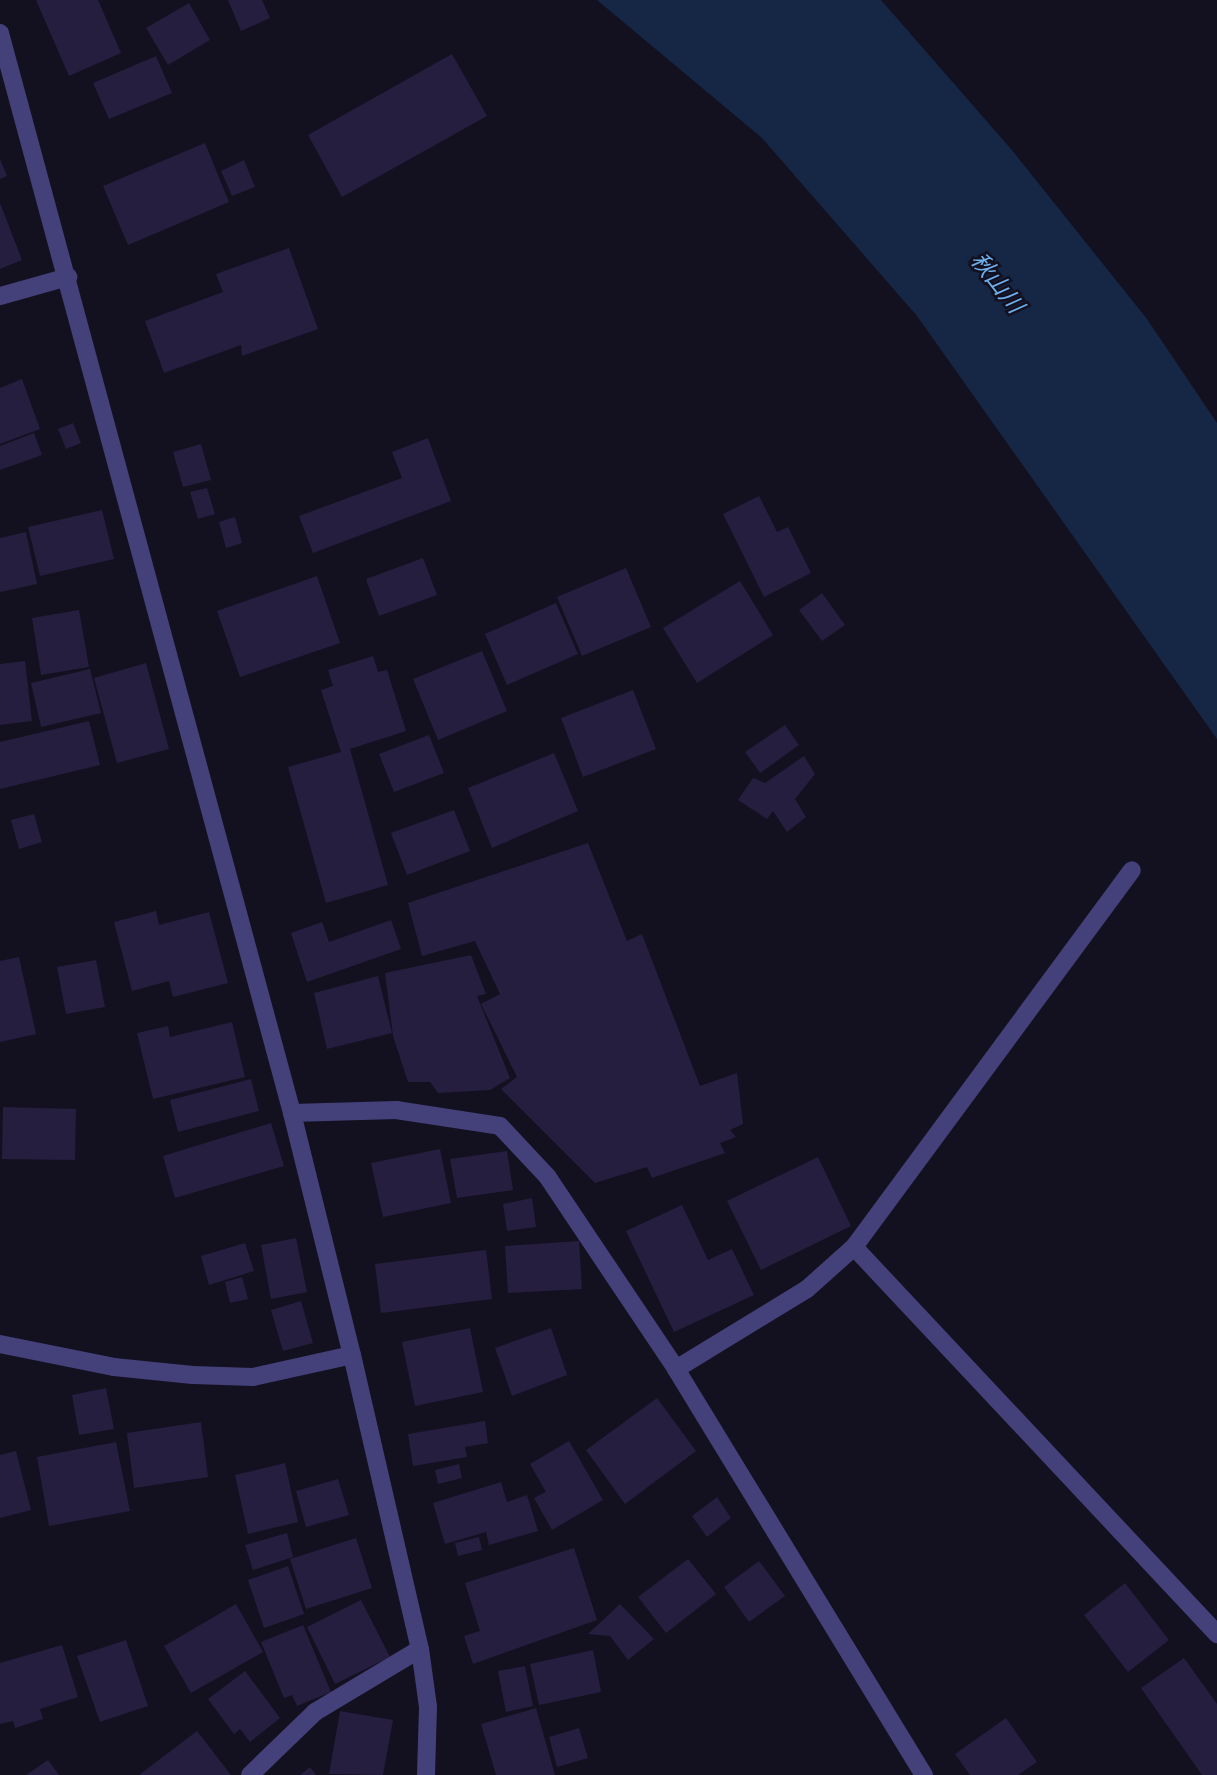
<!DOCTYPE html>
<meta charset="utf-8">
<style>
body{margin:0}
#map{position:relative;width:1217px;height:1775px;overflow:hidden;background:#131020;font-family:Commissioner,"Noto Sans JP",sans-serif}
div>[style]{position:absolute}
.water>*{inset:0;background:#152745}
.building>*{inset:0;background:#251e3f}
.minor>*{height:18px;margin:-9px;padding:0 9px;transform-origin:9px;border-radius:9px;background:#44407a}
span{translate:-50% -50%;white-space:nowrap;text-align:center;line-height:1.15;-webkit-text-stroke:5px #131020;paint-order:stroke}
.water-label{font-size:23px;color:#6eb0ee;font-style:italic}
</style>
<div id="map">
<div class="water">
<i style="clip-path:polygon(597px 0,881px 0,1011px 149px,1147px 319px,1217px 423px,1217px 739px,917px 316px,762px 138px)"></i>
</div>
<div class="building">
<i style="clip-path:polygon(36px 0,98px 0,121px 53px,69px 76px)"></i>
<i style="clip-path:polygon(228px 0,262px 0,270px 18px,241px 31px)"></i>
<i style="clip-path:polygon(189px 3px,210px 40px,168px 65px,146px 28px)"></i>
<i style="clip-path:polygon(452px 54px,487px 116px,342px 197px,308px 135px)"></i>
<i style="clip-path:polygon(156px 56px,172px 93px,109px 119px,93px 83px)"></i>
<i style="clip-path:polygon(205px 143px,229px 202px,128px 245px,103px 186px)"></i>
<i style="clip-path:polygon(0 159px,7px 176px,0 179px)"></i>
<i style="clip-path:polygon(244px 160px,255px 187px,232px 196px,221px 171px)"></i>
<i style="clip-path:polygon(0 203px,22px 260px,0 269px)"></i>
<i style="clip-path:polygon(289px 248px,318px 329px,242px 356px,241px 345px,164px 373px,145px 321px,223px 292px,216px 274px)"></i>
<i style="clip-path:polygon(22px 379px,40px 429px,0 444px,0 388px)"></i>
<i style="clip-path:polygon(73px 423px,81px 443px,66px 449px,58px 429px)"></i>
<i style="clip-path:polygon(34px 433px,42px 455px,0 470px,0 446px)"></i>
<i style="clip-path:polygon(428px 438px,451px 501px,313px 553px,299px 516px,402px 478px,392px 452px)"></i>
<i style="clip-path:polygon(201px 444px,211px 480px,183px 487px,173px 452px)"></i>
<i style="clip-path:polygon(207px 488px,215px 514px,198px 519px,190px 492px)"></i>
<i style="clip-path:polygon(759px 496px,777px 532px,788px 527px,811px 573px,764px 597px,723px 514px)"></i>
<i style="clip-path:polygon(102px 510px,114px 559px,40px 576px,28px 527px)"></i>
<i style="clip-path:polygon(235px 517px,242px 543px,226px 548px,219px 522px)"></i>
<i style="clip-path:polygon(26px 532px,37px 584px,0 592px,0 538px)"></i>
<i style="clip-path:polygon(423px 558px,437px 595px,379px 616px,366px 579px)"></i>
<i style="clip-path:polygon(626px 568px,651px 627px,582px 656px,557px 597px)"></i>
<i style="clip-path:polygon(317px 576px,340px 643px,240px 677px,217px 611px)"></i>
<i style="clip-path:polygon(740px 581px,773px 635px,697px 683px,663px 628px)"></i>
<i style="clip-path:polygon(822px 593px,845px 625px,822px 641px,799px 610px)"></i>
<i style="clip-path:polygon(556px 603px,578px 654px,507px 685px,485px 634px)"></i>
<i style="clip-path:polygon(79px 610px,89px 667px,41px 675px,32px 618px)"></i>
<i style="clip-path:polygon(482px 651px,507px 711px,438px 740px,413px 679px)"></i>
<i style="clip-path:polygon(373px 656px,378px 672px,387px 670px,406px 731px,350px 749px,388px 885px,326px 903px,288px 767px,341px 752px,321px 690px,333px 686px,328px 670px)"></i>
<i style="clip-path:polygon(25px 661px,32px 721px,0 725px,0 664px)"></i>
<i style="clip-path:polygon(146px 663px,169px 749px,117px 763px,94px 678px)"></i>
<i style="clip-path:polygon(90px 669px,101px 713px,41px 727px,31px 683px)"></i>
<i style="clip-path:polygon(633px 690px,656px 749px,583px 777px,561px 718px)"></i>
<i style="clip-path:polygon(89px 721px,100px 765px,0 789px,0 742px)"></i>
<i style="clip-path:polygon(785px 725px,799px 745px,760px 773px,745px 752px)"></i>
<i style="clip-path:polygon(429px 735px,444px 773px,394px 792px,379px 754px)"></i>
<i style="clip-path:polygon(554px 753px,578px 811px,492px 848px,468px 788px)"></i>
<i style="clip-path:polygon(804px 756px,815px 774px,795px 799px,806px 817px,787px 832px,773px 811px,767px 819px,738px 800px,753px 778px,765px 783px)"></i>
<i style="clip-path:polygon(454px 810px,470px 851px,407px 875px,391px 833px)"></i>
<i style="clip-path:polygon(34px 814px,42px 842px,19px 849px,11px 820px)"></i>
<i style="clip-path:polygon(588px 843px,627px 941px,642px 934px,700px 1086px,737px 1073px,743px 1124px,730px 1130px,736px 1137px,720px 1143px,725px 1153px,652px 1178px,647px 1167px,595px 1183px,501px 1089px,517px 1077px,481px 1004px,500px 994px,475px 941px,422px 956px,408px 903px)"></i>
<i style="clip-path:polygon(156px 911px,159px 925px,209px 912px,228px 983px,173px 997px,169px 981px,132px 991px,114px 922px)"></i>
<i style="clip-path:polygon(391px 920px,401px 949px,307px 982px,291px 933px,322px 922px,329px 942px)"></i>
<i style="clip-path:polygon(471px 955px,486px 994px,477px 996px,510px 1078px,490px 1090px,438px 1093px,430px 1082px,408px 1082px,393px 1036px,385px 973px)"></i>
<i style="clip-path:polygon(19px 957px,36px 1034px,0 1042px,0 961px)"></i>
<i style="clip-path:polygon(96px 960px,105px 1007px,66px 1014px,57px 967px)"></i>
<i style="clip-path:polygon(378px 976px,392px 1033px,327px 1049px,314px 993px)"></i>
<i style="clip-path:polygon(232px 1022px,245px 1077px,153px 1099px,137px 1033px,168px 1026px,170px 1037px)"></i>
<i style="clip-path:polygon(251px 1079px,259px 1111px,178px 1132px,170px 1100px)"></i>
<i style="clip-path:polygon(3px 1107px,76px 1109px,75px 1160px,2px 1159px)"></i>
<i style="clip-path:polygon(271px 1123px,284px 1166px,175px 1198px,163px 1156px)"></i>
<i style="clip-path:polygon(440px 1149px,451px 1203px,383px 1217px,371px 1163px)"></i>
<i style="clip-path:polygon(507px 1151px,513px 1190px,457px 1198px,450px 1159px)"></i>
<i style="clip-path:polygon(818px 1157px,851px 1226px,761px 1270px,727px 1201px)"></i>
<i style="clip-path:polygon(532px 1198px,536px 1227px,507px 1231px,503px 1204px)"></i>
<i style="clip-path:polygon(682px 1205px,708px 1260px,732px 1249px,754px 1295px,674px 1332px,626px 1231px)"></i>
<i style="clip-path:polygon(296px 1238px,307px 1292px,271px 1299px,261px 1245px)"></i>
<i style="clip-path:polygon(579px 1241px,582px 1289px,508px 1293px,505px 1246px)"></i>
<i style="clip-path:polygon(245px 1243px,254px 1271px,209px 1285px,201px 1256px)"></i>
<i style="clip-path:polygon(486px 1250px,492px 1299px,381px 1313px,375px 1264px)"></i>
<i style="clip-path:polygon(242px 1277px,248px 1299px,230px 1303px,225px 1282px)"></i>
<i style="clip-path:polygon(301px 1301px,313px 1343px,283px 1351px,271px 1310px)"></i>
<i style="clip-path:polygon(470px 1328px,483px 1392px,415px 1406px,402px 1342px)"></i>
<i style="clip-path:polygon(551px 1328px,567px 1375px,512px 1396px,495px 1348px)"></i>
<i style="clip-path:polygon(106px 1388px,114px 1429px,79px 1435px,72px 1395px)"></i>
<i style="clip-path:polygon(657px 1398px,696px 1451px,625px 1504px,586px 1450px)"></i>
<i style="clip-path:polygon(485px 1421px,488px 1443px,465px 1447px,467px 1457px,413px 1466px,408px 1434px)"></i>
<i style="clip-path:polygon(201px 1422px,208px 1477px,134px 1488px,127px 1433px)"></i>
<i style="clip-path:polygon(569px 1441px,603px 1500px,552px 1530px,534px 1498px,546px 1492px,530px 1464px)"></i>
<i style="clip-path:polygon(116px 1442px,130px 1511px,49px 1526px,37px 1457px)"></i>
<i style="clip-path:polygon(16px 1451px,31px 1510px,0 1518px,0 1455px)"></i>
<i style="clip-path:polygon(285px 1463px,298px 1522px,248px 1534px,235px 1475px)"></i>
<i style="clip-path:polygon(459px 1464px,462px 1478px,438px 1484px,435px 1470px)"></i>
<i style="clip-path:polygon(338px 1479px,349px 1515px,306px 1527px,296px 1491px)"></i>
<i style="clip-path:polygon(501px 1482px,507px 1502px,527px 1495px,538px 1531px,489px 1545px,486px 1532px,445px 1544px,433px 1503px)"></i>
<i style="clip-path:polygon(717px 1497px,731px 1518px,707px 1537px,692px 1516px)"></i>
<i style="clip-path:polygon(287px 1533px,293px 1557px,253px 1570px,245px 1545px)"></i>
<i style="clip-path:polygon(479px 1537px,482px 1550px,458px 1556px,455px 1543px)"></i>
<i style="clip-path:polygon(356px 1538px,372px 1588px,306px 1609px,290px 1559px)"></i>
<i style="clip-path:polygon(574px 1548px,597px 1620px,473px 1664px,464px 1636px,480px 1631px,465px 1583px)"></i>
<i style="clip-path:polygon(688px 1559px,716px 1594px,666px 1633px,638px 1597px)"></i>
<i style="clip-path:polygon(759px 1561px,785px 1596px,749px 1622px,724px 1587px)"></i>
<i style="clip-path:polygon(288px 1566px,304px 1614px,264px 1628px,248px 1580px)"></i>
<i style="clip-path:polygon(1125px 1583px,1169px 1640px,1128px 1672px,1084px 1615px)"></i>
<i style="clip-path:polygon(361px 1600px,390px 1657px,335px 1684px,307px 1627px)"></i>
<i style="clip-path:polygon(236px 1604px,263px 1652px,191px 1693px,164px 1646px)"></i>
<i style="clip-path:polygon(620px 1604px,654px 1639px,628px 1660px,610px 1636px,588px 1634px)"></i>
<i style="clip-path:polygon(303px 1625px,331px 1692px,297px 1706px,292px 1695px,284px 1698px,261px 1642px)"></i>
<i style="clip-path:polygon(126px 1640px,148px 1706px,100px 1722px,77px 1656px)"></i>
<i style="clip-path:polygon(62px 1645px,78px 1697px,40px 1709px,43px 1719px,15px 1728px,13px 1721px,0 1724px,0 1663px)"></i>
<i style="clip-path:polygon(593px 1650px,601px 1692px,539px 1705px,530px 1664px)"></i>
<i style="clip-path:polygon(1184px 1658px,1217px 1704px,1217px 1775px,1202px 1775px,1141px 1688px)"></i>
<i style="clip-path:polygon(525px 1666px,533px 1706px,506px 1712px,498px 1671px)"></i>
<i style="clip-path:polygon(245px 1671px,280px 1718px,250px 1742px,240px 1729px,234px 1734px,208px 1699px)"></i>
<i style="clip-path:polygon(536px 1708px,555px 1775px,496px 1775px,481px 1724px)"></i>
<i style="clip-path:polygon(340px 1711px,393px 1720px,383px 1775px,329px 1774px)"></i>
<i style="clip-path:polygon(1006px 1718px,1037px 1762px,1018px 1775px,970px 1775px,955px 1754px)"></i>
<i style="clip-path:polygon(579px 1728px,588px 1758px,557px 1767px,549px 1737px)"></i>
<i style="clip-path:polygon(197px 1731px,231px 1775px,139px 1775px)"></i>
<i style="clip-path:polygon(48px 1760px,59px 1775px,26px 1775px)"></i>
<i style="clip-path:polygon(310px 1767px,316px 1775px,300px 1775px)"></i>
</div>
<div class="minor">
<i style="left:0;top:33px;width:1119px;rotate:74.87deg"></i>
<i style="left:292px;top:1113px;width:249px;rotate:76.1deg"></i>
<i style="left:352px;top:1355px;width:302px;rotate:77deg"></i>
<i style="left:420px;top:1649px;width:59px;rotate:82.1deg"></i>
<i style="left:428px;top:1707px;width:68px;rotate:91.7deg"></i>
<i style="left:0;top:296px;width:71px;rotate:-15.6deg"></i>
<i style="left:292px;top:1113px;width:104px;rotate:-1.7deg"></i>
<i style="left:396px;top:1110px;width:105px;rotate:8.7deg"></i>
<i style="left:500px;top:1126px;width:69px;rotate:46.8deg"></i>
<i style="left:547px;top:1176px;width:232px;rotate:56.2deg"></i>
<i style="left:676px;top:1369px;width:476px;rotate:58.6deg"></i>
<i style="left:854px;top:1247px;width:531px;rotate:46.83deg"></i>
<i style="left:0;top:1344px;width:116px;rotate:11.4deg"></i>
<i style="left:114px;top:1367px;width:79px;rotate:5.8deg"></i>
<i style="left:193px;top:1375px;width:60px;rotate:1.9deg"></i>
<i style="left:253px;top:1377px;width:101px;rotate:-12.5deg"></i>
<i style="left:676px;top:1369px;width:153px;rotate:-31.4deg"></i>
<i style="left:807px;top:1289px;width:63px;rotate:-41.8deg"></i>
<i style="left:854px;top:1247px;width:468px;rotate:-53.6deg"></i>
<i style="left:250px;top:1775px;width:91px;rotate:-44.1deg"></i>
<i style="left:315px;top:1712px;width:122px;rotate:-31deg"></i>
</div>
<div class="water-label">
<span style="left:998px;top:282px;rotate:52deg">秋山川</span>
</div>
</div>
